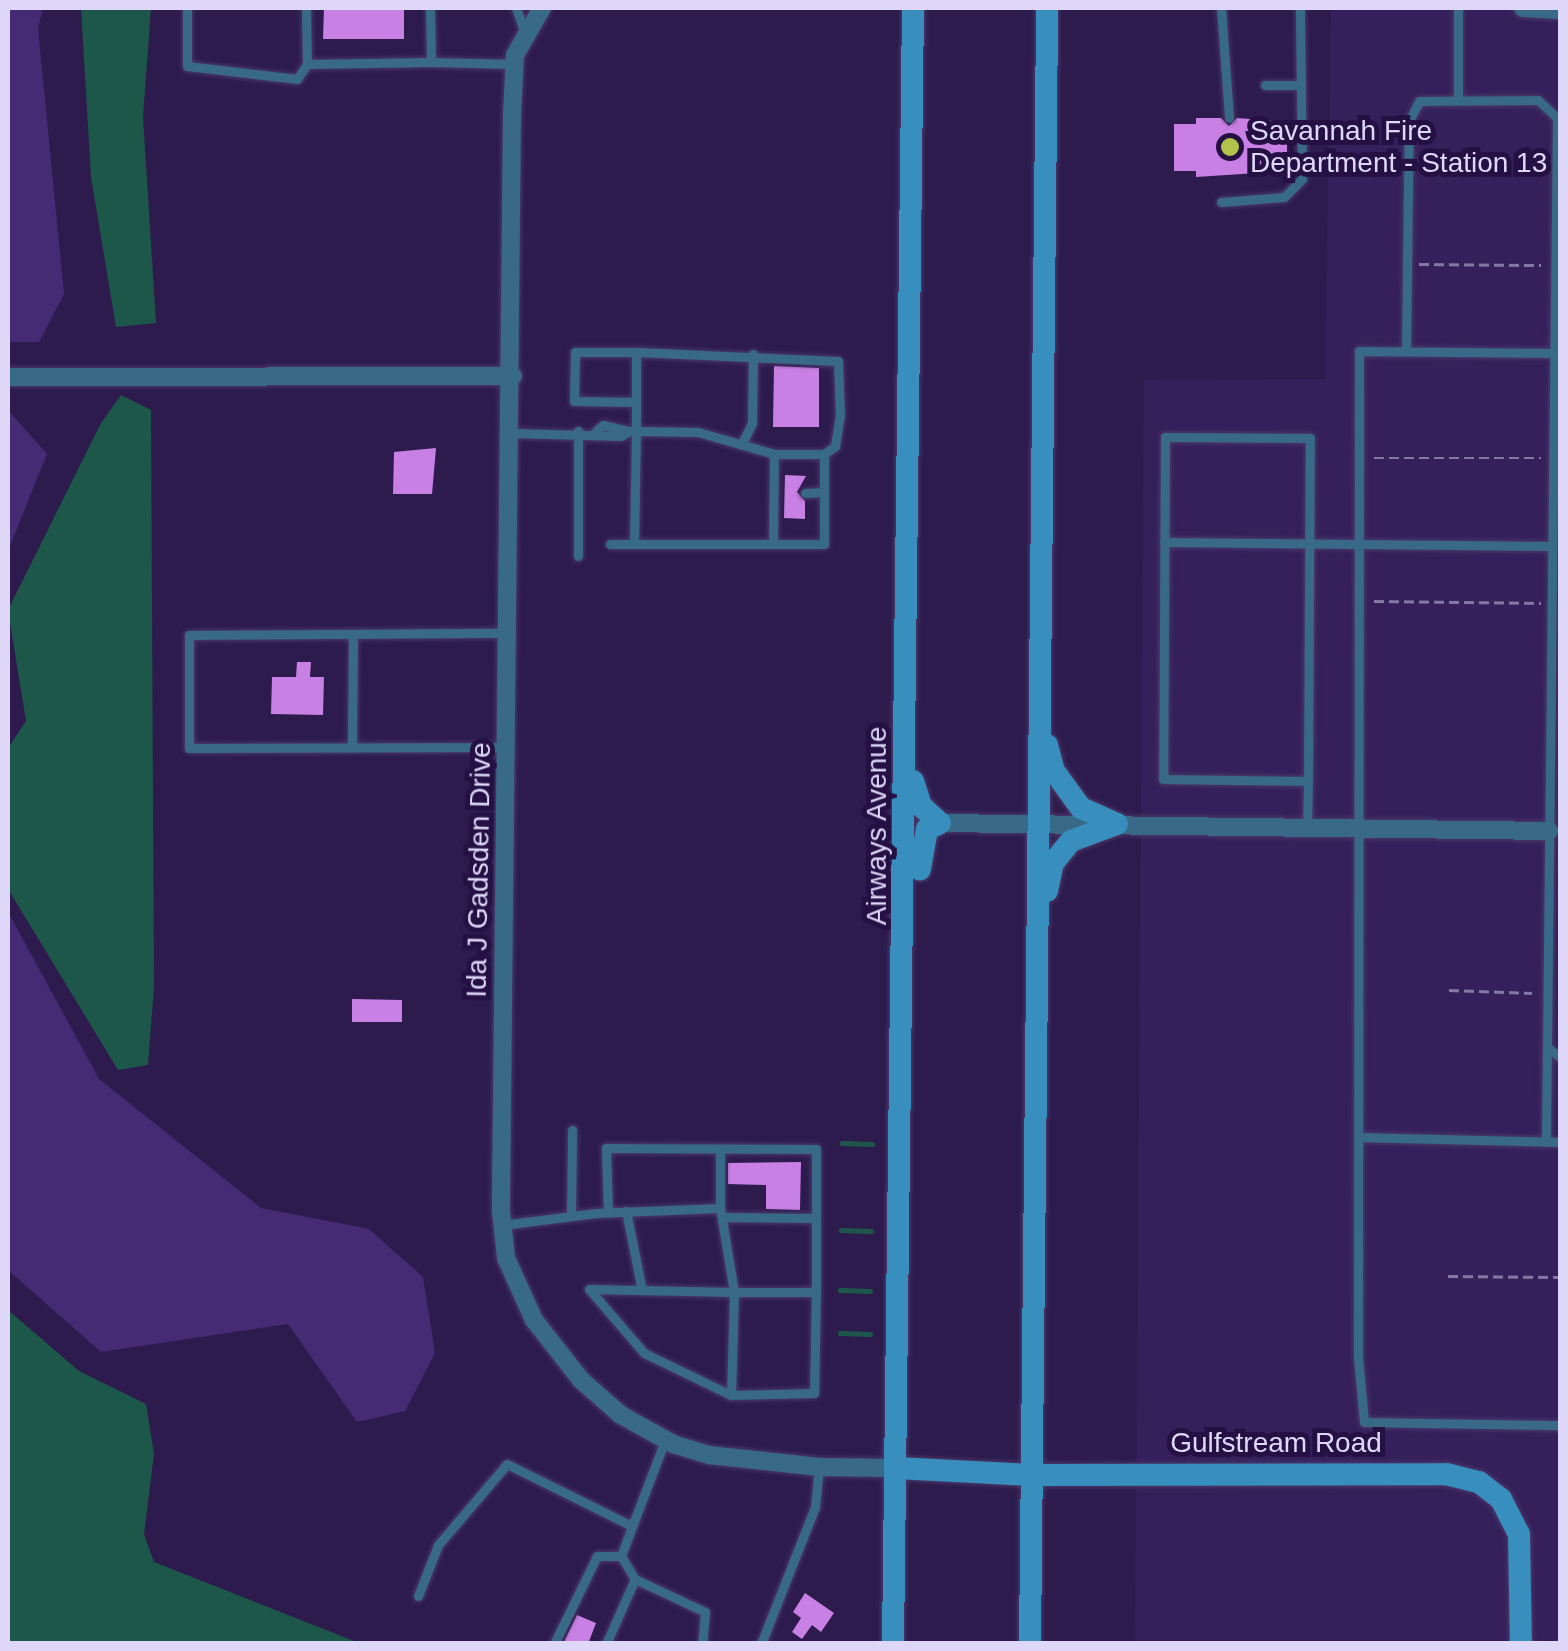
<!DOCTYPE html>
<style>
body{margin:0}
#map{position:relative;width:1568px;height:1651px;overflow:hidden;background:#2d1b4e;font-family:Helvetica,sans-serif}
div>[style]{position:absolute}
.built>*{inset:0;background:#35205b}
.green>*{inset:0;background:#452b74}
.water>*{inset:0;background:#1d574a}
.stream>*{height:5px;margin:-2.5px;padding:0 2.5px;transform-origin:2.5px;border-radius:2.5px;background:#1d574a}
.building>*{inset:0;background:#c980e4}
.path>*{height:2.5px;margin-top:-1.25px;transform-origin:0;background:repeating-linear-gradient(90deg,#8578a2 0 10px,transparent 0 15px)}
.roads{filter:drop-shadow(0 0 2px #493969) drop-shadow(0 0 2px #493969)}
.lane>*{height:9px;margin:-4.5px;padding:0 4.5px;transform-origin:4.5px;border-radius:4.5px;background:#386a87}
.street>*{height:18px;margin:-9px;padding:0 9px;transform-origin:9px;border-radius:9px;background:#386a87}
.secondary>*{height:22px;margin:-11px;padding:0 11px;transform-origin:11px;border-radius:11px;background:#388ebd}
.dots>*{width:28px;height:28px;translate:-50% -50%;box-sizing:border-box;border:5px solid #241043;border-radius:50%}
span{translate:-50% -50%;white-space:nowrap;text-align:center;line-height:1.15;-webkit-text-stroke:10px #241043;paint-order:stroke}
.poi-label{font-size:28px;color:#ded7f8}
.left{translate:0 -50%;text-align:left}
.street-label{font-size:28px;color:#ded7f8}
.frame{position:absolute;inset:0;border:10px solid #ded7f8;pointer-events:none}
</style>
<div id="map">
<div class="built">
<i style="clip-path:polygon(1331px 8px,1560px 8px,1560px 1643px,1135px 1644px,1144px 380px,1325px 379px)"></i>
</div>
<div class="green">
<i style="clip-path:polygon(8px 8px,43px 8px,38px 28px,64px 294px,39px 342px,8px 342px)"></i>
<i style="clip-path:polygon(8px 410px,47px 454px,8px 551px)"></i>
<i style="clip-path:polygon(8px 912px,99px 1079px,261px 1208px,369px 1229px,423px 1277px,435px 1353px,405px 1411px,357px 1422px,288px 1324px,101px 1352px,8px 1270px)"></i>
</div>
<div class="water">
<i style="clip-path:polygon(81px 8px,151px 8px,143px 117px,156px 323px,116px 327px,91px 177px)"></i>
<i style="clip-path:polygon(121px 395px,151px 410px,154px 987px,148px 1065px,118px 1070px,8px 889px,8px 748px,26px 721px,8px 610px,101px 423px)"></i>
<i style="clip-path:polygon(8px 1310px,79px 1371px,146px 1404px,154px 1454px,144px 1534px,154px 1562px,359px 1643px,8px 1643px)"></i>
</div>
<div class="stream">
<i style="left:842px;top:1143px;width:30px;rotate:2deg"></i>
<i style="left:841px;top:1230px;width:30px;rotate:2deg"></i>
<i style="left:840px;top:1290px;width:30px;rotate:2deg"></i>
<i style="left:840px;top:1333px;width:30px;rotate:2deg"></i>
</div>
<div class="building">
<i style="clip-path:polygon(324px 8px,404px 9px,404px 39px,323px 39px)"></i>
<i style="clip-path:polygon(1196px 118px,1221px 118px,1229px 126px,1237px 118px,1287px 122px,1287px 171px,1196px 177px,1196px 171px,1174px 171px,1174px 124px,1196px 124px)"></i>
<i style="clip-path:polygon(774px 366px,819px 368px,819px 427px,773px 427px)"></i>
<i style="clip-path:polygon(436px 448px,432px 494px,393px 494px,394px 452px)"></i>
<i style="clip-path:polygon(785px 475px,806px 476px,797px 492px,805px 501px,805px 519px,784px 518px)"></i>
<i style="clip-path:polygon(297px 662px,311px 662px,310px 677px,324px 677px,323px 715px,271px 714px,272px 677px,296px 677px)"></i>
<i style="clip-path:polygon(352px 999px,402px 1000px,402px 1022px,352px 1022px)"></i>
<i style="clip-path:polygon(801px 1162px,800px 1210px,766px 1209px,766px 1185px,728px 1184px,728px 1163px)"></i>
<i style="clip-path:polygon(805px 1593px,834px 1613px,821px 1632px,812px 1625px,802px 1639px,792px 1632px,801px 1618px,793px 1612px)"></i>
<i style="clip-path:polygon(577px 1615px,596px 1623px,588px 1644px,563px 1644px)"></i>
</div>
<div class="path">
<i style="left:1419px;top:264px;width:122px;rotate:0.5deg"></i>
<i style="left:1374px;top:458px;width:167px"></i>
<i style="left:1374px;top:601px;width:167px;rotate:0.7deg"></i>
<i style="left:1449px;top:990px;width:83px;rotate:2.1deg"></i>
<i style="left:1448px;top:1276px;width:112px;rotate:0.5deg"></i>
</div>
<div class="roads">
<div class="lane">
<i style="left:187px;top:8px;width:58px;rotate:90deg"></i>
<i style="left:187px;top:66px;width:111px;rotate:6.7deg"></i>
<i style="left:297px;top:79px;width:18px;rotate:-56deg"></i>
<i style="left:306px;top:8px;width:56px;rotate:89deg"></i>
<i style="left:307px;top:64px;width:124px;rotate:-0.9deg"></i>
<i style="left:430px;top:8px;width:54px;rotate:88.9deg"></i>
<i style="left:431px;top:62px;width:83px;rotate:1.4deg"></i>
<i style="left:516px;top:8px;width:23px;rotate:70deg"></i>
<i style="left:1221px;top:8px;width:110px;rotate:85.8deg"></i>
<i style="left:1458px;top:8px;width:92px;rotate:90deg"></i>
<i style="left:1265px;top:85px;width:33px"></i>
<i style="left:1221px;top:202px;width:63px;rotate:-4.5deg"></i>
<i style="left:1284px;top:197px;width:25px;rotate:-45deg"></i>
<i style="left:1302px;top:179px;width:171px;rotate:-90.7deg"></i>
<i style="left:1406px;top:351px;width:230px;rotate:-89.3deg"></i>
<i style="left:1409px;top:121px;width:22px;rotate:-63deg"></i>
<i style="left:1419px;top:101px;width:119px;rotate:-0.5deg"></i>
<i style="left:1538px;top:100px;width:26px;rotate:43deg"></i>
<i style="left:1557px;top:118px;width:1024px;rotate:90.62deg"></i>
<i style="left:1552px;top:353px;width:193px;rotate:-179.4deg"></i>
<i style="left:1359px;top:351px;width:1006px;rotate:90.06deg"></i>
<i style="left:1358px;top:1357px;width:65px;rotate:84.7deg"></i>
<i style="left:1364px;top:1422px;width:196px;rotate:0.9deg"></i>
<i style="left:636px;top:402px;width:62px;rotate:-179.1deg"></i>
<i style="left:574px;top:401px;width:49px;rotate:-88.8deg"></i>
<i style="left:575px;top:352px;width:61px"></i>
<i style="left:578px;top:431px;width:125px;rotate:90deg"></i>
<i style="left:596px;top:431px;width:9px;rotate:-41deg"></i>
<i style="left:603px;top:425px;width:27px;rotate:13deg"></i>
<i style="left:512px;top:433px;width:109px;rotate:1.6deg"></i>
<i style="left:621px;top:436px;width:9px;rotate:-32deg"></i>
<i style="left:629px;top:431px;width:7px"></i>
<i style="left:636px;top:431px;width:62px;rotate:0.9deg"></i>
<i style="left:698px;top:432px;width:79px;rotate:16.1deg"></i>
<i style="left:774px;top:454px;width:50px"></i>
<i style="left:824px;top:454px;width:14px;rotate:-36deg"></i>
<i style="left:835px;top:446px;width:30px;rotate:-81deg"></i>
<i style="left:840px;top:416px;width:55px;rotate:-92.1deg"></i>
<i style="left:838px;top:361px;width:202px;rotate:-177.4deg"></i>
<i style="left:636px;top:352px;width:79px;rotate:90deg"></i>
<i style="left:636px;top:431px;width:113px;rotate:91deg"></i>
<i style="left:742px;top:443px;width:22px;rotate:-63deg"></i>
<i style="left:752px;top:423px;width:69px;rotate:-89.2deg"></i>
<i style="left:805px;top:493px;width:19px;rotate:-3deg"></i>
<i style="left:1164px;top:542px;width:387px;rotate:0.6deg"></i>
<i style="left:610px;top:544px;width:214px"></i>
<i style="left:824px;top:544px;width:90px;rotate:-90deg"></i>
<i style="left:773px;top:544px;width:90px;rotate:-89.4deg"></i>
<i style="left:352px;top:747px;width:113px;rotate:-89.5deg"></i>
<i style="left:505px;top:747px;width:316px;rotate:179.8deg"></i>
<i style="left:189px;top:748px;width:113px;rotate:-90deg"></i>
<i style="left:189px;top:635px;width:317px;rotate:-0.4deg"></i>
<i style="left:1307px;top:828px;width:47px;rotate:-88.8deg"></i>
<i style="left:1308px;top:781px;width:343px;rotate:-89.7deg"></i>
<i style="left:1310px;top:438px;width:145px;rotate:-179.6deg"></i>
<i style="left:1165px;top:437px;width:342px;rotate:90.3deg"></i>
<i style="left:1163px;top:779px;width:145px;rotate:0.8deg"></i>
<i style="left:1547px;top:1047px;width:16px;rotate:38deg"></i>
<i style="left:1360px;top:1137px;width:200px;rotate:1.4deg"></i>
<i style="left:720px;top:1149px;width:59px;rotate:90deg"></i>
<i style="left:626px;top:1211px;width:81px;rotate:78.6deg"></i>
<i style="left:608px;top:1212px;width:64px;rotate:-91.8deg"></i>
<i style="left:606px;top:1148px;width:210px;rotate:0.3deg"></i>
<i style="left:816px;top:1149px;width:143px;rotate:90deg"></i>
<i style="left:571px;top:1216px;width:86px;rotate:-89.3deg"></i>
<i style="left:722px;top:1217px;width:94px;rotate:0.6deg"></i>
<i style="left:502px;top:1225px;width:95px;rotate:-7.3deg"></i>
<i style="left:596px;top:1213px;width:124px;rotate:-2.3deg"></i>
<i style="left:720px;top:1208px;width:85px;rotate:80.5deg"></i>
<i style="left:734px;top:1292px;width:145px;rotate:-178.8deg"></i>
<i style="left:589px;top:1289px;width:84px;rotate:49.3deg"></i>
<i style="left:644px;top:1353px;width:97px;rotate:25.8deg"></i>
<i style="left:731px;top:1395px;width:103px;rotate:-88.3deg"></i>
<i style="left:734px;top:1292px;width:82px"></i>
<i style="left:816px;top:1292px;width:101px;rotate:91.1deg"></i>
<i style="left:814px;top:1393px;width:83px;rotate:178.6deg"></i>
<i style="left:665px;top:1440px;width:124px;rotate:110.8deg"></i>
<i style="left:621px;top:1556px;width:27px;rotate:59deg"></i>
<i style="left:635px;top:1579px;width:77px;rotate:25.2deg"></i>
<i style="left:705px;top:1612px;width:32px;rotate:95deg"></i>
<i style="left:418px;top:1596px;width:55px;rotate:-68.6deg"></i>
<i style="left:438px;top:1545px;width:106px;rotate:-49.6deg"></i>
<i style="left:507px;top:1464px;width:140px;rotate:26.4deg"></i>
<i style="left:554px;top:1644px;width:98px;rotate:-64deg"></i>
<i style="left:597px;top:1556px;width:24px"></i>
<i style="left:606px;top:1644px;width:71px;rotate:-66deg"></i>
<i style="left:761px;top:1644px;width:147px;rotate:-68.5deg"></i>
<i style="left:815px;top:1507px;width:40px;rotate:-84.3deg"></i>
</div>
<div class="street">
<i style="left:542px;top:8px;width:54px;rotate:119.9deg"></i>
<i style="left:515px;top:55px;width:60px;rotate:92.9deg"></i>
<i style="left:512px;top:115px;width:1096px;rotate:90.58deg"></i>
<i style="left:501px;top:1211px;width:47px;rotate:83.9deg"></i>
<i style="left:506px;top:1258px;width:68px;rotate:65.7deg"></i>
<i style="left:534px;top:1320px;width:76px;rotate:51.9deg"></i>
<i style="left:581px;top:1380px;width:53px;rotate:41.2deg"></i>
<i style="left:621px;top:1415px;width:60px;rotate:29.1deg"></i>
<i style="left:673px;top:1444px;width:38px;rotate:17deg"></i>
<i style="left:709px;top:1455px;width:111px;rotate:6.2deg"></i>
<i style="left:819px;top:1467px;width:77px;rotate:0.7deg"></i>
<i style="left:1523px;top:8px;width:37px;rotate:3deg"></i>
<i style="left:8px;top:377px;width:505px;rotate:-0.11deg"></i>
<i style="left:940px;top:823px;width:609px;rotate:0.75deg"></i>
</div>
<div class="secondary">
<i style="left:1047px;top:745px;width:27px;rotate:75deg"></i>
<i style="left:1054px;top:771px;width:46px;rotate:53.9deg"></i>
<i style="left:1081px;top:808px;width:39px;rotate:24deg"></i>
<i style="left:913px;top:781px;width:26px;rotate:72deg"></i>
<i style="left:921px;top:806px;width:25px;rotate:42deg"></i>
<i style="left:940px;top:823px;width:14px;rotate:155deg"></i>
<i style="left:927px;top:829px;width:41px;rotate:99.9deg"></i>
<i style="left:1047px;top:891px;width:29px;rotate:-78deg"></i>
<i style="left:1053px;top:863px;width:28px;rotate:-51deg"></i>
<i style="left:1071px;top:841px;width:49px;rotate:-20.3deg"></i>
<i style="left:896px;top:1468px;width:135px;rotate:3deg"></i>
<i style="left:1031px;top:1475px;width:415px;rotate:-0.1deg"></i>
<i style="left:1446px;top:1474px;width:34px;rotate:14deg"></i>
<i style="left:1479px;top:1482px;width:28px;rotate:38deg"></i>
<i style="left:1501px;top:1499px;width:39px;rotate:63deg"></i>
<i style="left:1519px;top:1534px;width:110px;rotate:89deg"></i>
<i style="left:893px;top:1644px;width:1636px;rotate:-89.3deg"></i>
<i style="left:1030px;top:1644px;width:1636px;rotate:-89.4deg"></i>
</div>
</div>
<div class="dots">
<i style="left:1230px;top:147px;background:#b3c24b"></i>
</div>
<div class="poi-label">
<span class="left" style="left:1250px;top:147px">Savannah Fire<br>Department - Station 13</span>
</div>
<div class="street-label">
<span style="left:877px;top:826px;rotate:-90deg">Airways Avenue</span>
<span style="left:479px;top:870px;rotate:-89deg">Ida J Gadsden Drive</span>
<span style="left:1276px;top:1443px">Gulfstream Road</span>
</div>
<div class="frame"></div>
</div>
